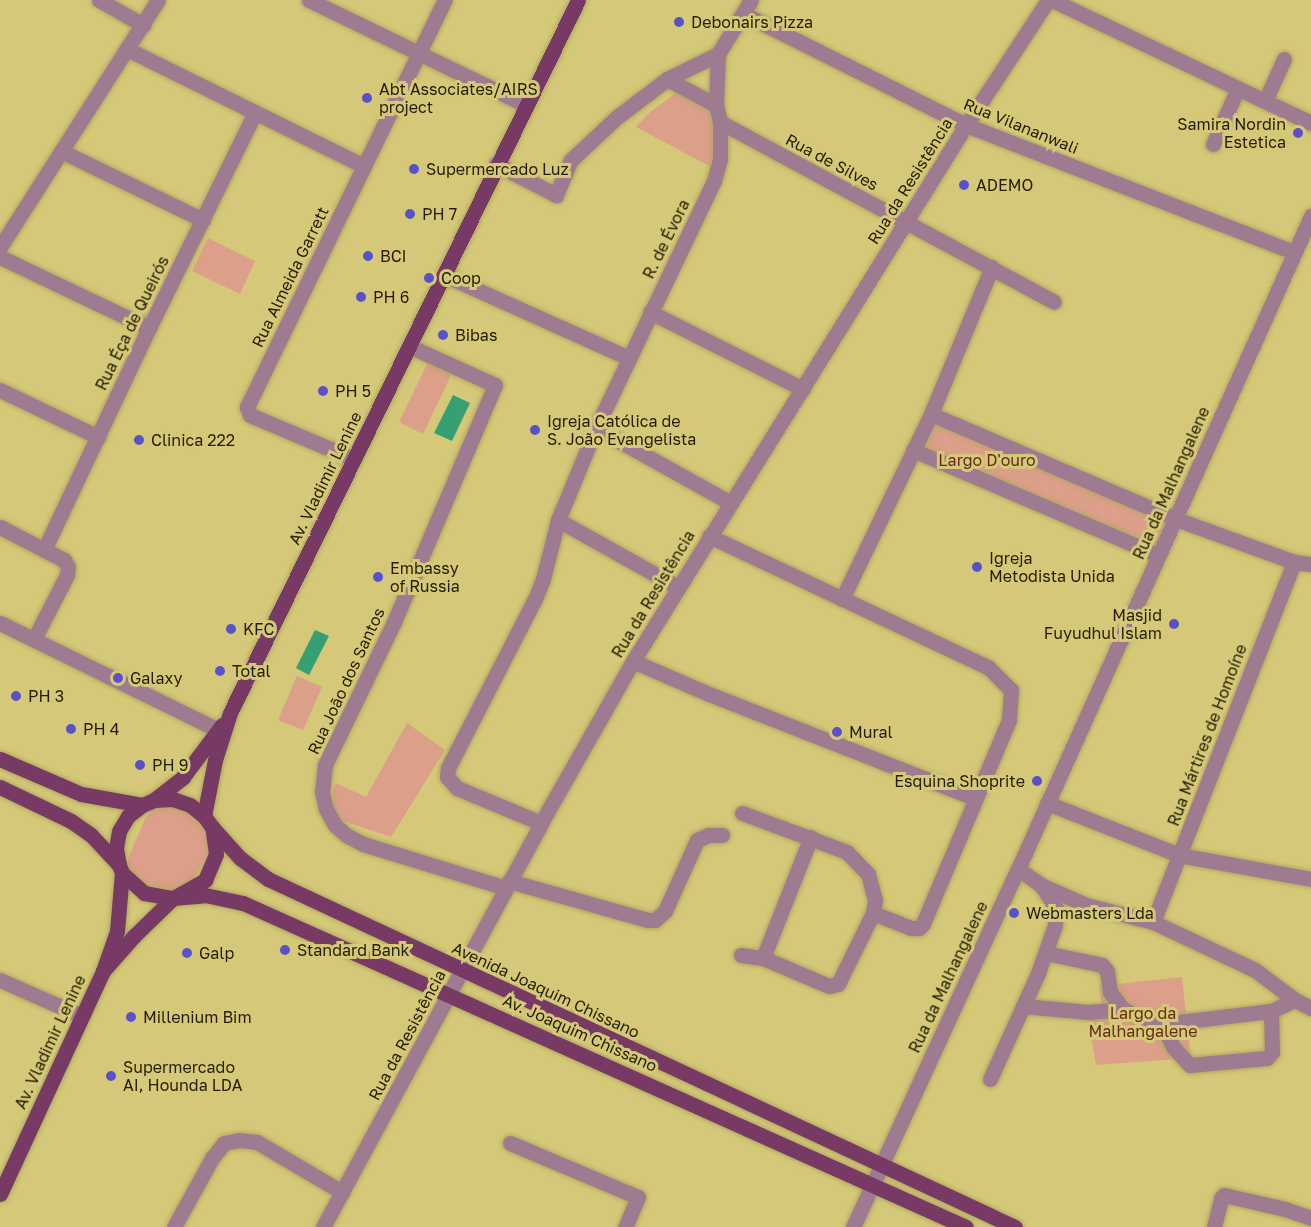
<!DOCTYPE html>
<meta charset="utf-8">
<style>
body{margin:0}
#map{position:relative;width:1311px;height:1227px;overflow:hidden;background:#d5c979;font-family:"Golos Text",sans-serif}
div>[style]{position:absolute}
.green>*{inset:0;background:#dc9f89}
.water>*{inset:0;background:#36a072}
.roads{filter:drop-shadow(0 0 2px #b2a761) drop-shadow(0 0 2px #b2a761)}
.minor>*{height:15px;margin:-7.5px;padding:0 7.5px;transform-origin:7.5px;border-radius:7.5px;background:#9e7b91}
.major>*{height:15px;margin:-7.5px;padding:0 7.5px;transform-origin:7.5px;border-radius:7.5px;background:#773a64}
.dots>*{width:16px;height:16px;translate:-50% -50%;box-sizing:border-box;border:3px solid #d5c979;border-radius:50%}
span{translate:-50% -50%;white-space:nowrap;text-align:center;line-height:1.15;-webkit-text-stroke:6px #d5c979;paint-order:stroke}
.poi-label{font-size:16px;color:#241f00}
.left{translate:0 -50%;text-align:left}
.right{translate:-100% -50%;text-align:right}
.street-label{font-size:16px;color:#241f00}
.park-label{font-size:16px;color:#662c16}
</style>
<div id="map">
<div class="green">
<i style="clip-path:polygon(681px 89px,712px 107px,716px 146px,711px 167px,636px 127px,649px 113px)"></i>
<i style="clip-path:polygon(208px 238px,255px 261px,240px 294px,192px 271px)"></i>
<i style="clip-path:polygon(428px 362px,452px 373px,423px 434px,399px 422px)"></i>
<i style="clip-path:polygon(931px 414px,1176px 519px,1158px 555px,913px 450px)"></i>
<i style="clip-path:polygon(297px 676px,322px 687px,303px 730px,278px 720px)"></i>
<i style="clip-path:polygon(407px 723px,445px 750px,391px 837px,343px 821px,334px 808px,332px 794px,336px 783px,366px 797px)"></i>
<i style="clip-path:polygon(162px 802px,199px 804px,211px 848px,191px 884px,183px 892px,136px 886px,126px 863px,145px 819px,153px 808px)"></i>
<i style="clip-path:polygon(1182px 977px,1191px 1058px,1096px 1065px,1087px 1014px,1103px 1012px,1099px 986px)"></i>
</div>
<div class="water">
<i style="clip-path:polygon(453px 395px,470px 403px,452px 441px,434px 433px)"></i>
<i style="clip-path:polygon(315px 630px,329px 636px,309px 675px,296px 668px)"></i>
</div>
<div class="roads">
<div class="minor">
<i style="left:99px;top:0;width:51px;rotate:29.6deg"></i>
<i style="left:309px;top:0;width:241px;rotate:25.8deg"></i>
<i style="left:1052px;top:0;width:287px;rotate:25.4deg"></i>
<i style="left:744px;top:14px;width:248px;rotate:26.6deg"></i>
<i style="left:966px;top:125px;width:352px;rotate:21.2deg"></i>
<i style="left:127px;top:49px;width:264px;rotate:26.3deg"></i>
<i style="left:718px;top:54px;width:63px;rotate:-58.6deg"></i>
<i style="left:667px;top:79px;width:55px;rotate:28deg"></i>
<i style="left:1265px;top:101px;width:46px;rotate:-65.7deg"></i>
<i style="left:720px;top:122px;width:379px;rotate:28.3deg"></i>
<i style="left:1213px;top:144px;width:61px;rotate:-65.9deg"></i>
<i style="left:61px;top:151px;width:158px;rotate:25.9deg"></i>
<i style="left:496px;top:164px;width:68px;rotate:27.3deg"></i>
<i style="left:556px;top:195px;width:38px;rotate:-67deg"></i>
<i style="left:571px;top:160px;width:63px;rotate:-43.1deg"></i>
<i style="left:617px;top:117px;width:63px;rotate:-37.2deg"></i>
<i style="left:667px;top:79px;width:57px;rotate:-26.1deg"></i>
<i style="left:0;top:247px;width:293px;rotate:-57.4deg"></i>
<i style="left:0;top:257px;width:165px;rotate:25.5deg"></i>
<i style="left:444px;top:275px;width:203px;rotate:24.2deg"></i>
<i style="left:650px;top:312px;width:171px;rotate:26.7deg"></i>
<i style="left:409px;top:346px;width:94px;rotate:24.4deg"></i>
<i style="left:495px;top:385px;width:258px;rotate:113.1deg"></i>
<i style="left:394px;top:622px;width:159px;rotate:115.8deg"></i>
<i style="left:325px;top:765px;width:27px;rotate:96deg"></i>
<i style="left:322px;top:792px;width:17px;rotate:77deg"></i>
<i style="left:326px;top:809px;width:18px;rotate:61deg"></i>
<i style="left:335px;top:825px;width:15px;rotate:42deg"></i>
<i style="left:346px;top:835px;width:19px;rotate:28deg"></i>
<i style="left:363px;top:844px;width:150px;rotate:17.1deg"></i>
<i style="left:0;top:390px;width:109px;rotate:25.6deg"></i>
<i style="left:931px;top:414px;width:267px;rotate:23.2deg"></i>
<i style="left:1176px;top:519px;width:126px;rotate:20deg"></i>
<i style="left:1294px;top:562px;width:17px;rotate:7deg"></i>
<i style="left:596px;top:428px;width:154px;rotate:29.1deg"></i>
<i style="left:913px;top:450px;width:267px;rotate:23.2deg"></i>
<i style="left:354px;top:459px;width:113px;rotate:-157.1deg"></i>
<i style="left:250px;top:415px;width:9px;rotate:-111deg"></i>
<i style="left:247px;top:407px;width:453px;rotate:-64.1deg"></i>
<i style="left:558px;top:520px;width:137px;rotate:29.2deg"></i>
<i style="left:0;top:527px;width:72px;rotate:27.3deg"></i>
<i style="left:64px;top:560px;width:8px;rotate:60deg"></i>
<i style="left:68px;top:567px;width:8px;rotate:97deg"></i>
<i style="left:67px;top:575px;width:72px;rotate:117.3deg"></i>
<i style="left:709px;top:536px;width:308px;rotate:25.2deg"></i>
<i style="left:988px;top:667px;width:33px;rotate:45deg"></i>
<i style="left:1011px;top:690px;width:30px;rotate:94deg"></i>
<i style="left:1009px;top:720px;width:221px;rotate:112.9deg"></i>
<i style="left:923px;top:924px;width:6px;rotate:135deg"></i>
<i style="left:919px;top:928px;width:8px;rotate:180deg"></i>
<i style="left:911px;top:928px;width:41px;rotate:-158.5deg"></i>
<i style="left:44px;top:550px;width:246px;rotate:-64.7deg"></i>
<i style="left:149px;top:328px;width:240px;rotate:-63.8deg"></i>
<i style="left:842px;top:599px;width:205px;rotate:-64.3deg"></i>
<i style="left:931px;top:414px;width:159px;rotate:-67.5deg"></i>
<i style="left:0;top:623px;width:243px;rotate:26.1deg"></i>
<i style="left:633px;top:661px;width:83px;rotate:23.5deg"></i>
<i style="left:709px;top:694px;width:285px;rotate:21.4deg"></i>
<i style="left:1047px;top:803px;width:142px;rotate:21.5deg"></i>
<i style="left:1179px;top:855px;width:134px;rotate:10.3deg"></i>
<i style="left:541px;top:823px;width:91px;rotate:-157.4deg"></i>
<i style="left:457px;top:788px;width:15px;rotate:-132deg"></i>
<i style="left:447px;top:777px;width:9px;rotate:-84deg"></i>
<i style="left:448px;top:768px;width:190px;rotate:-62.8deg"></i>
<i style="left:535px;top:599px;width:22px;rotate:-68deg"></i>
<i style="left:543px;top:579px;width:61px;rotate:-75.7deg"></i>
<i style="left:558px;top:520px;width:100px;rotate:-67.6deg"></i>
<i style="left:596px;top:428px;width:274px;rotate:-64.5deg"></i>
<i style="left:714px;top:181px;width:23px;rotate:-75deg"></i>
<i style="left:720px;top:159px;width:37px;rotate:-90deg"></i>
<i style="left:720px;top:122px;width:17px;rotate:-103deg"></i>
<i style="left:716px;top:105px;width:51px;rotate:-87.8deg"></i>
<i style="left:509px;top:881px;width:144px;rotate:15.7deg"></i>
<i style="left:648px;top:920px;width:7px"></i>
<i style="left:655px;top:920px;width:13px;rotate:-42deg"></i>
<i style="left:665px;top:911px;width:78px;rotate:-65.7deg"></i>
<i style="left:697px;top:840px;width:13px;rotate:-23deg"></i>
<i style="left:709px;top:835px;width:13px"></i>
<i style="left:1041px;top:885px;width:49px;rotate:24deg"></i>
<i style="left:1086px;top:905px;width:69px;rotate:14.2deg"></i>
<i style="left:1153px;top:922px;width:113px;rotate:25.2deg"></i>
<i style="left:1255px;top:970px;width:50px;rotate:36.9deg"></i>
<i style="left:1295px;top:1000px;width:18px;rotate:27deg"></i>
<i style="left:1153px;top:922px;width:387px;rotate:-68.6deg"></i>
<i style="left:1046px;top:953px;width:57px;rotate:12.1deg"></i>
<i style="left:1102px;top:965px;width:8px;rotate:50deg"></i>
<i style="left:1107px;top:971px;width:21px;rotate:82deg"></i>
<i style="left:1110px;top:992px;width:21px;rotate:53deg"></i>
<i style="left:1123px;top:1009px;width:25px;rotate:27deg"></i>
<i style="left:1145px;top:1020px;width:17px;rotate:13deg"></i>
<i style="left:1162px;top:1024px;width:110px;rotate:-6.8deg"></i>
<i style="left:1271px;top:1011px;width:26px;rotate:-25deg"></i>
<i style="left:741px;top:955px;width:22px;rotate:8deg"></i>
<i style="left:763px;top:958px;width:72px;rotate:23deg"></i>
<i style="left:829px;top:986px;width:9px;rotate:-13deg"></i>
<i style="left:838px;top:984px;width:79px;rotate:-63.8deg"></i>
<i style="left:873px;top:913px;width:13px;rotate:-81deg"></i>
<i style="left:875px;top:900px;width:27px;rotate:-105deg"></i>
<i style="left:868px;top:874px;width:30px;rotate:-134deg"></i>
<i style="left:847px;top:852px;width:112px;rotate:-159.6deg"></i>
<i style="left:763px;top:958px;width:130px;rotate:-68.4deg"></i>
<i style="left:0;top:980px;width:90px;rotate:23.7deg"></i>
<i style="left:1023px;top:1006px;width:66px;rotate:5.2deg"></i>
<i style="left:1089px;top:1012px;width:34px;rotate:-5deg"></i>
<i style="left:1162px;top:1024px;width:25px;rotate:64deg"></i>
<i style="left:1173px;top:1047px;width:25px;rotate:47deg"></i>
<i style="left:1190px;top:1065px;width:77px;rotate:-5.2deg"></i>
<i style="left:1267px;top:1058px;width:8px;rotate:-50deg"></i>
<i style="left:1272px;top:1052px;width:41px;rotate:-91.4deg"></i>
<i style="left:990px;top:1079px;width:116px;rotate:-65.6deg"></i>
<i style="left:1038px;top:973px;width:51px;rotate:-70.5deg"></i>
<i style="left:1055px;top:925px;width:17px;rotate:-87deg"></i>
<i style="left:1056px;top:908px;width:27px;rotate:-123deg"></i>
<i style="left:1041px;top:885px;width:28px;rotate:-145deg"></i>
<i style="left:510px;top:1143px;width:139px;rotate:22.9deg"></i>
<i style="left:638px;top:1197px;width:33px;rotate:113deg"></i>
<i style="left:174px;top:1227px;width:79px;rotate:-61.2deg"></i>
<i style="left:212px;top:1158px;width:19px;rotate:-51deg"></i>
<i style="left:224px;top:1143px;width:15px;rotate:-11deg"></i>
<i style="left:239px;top:1140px;width:18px;rotate:6deg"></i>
<i style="left:257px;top:1142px;width:99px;rotate:30.5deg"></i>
<i style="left:323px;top:1227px;width:459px;rotate:-61.6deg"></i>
<i style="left:541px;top:823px;width:186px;rotate:-60.4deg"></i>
<i style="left:633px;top:661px;width:631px;rotate:-58.15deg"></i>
<i style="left:966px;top:125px;width:149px;rotate:-56.7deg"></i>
<i style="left:853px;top:1227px;width:394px;rotate:-65.3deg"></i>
<i style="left:1018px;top:869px;width:716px;rotate:-65.83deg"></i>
<i style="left:1214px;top:1227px;width:30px;rotate:-76deg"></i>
<i style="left:1221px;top:1198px;width:4px;rotate:-45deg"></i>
<i style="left:1224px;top:1195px;width:63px;rotate:12.9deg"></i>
<i style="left:1285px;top:1209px;width:28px;rotate:19deg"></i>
</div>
<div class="major">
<i style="left:0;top:759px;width:88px;rotate:23.4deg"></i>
<i style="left:81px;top:794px;width:62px;rotate:10.2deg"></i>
<i style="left:0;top:787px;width:79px;rotate:25.6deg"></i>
<i style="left:71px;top:821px;width:24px;rotate:35deg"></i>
<i style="left:91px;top:835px;width:41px;rotate:47deg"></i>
<i style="left:154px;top:800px;width:37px;rotate:-38deg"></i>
<i style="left:183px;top:777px;width:65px;rotate:-53.1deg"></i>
<i style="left:204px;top:816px;width:57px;rotate:-78.9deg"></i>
<i style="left:215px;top:760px;width:49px;rotate:-72.3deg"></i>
<i style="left:230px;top:713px;width:793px;rotate:-63.98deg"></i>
<i style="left:212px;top:827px;width:42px;rotate:47.9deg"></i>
<i style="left:240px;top:858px;width:35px;rotate:37deg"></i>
<i style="left:268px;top:879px;width:824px;rotate:24.98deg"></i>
<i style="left:103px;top:971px;width:47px;rotate:-48.5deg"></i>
<i style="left:134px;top:936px;width:54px;rotate:-44.3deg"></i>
<i style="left:173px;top:898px;width:37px;rotate:-29deg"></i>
<i style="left:205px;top:880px;width:28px;rotate:-67deg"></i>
<i style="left:216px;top:854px;width:27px;rotate:-98deg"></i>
<i style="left:212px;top:827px;width:14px;rotate:-126deg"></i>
<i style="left:204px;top:816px;width:18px;rotate:-142deg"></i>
<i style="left:190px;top:805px;width:18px;rotate:-161deg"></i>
<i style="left:173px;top:799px;width:19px;rotate:177deg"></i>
<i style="left:154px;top:800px;width:13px;rotate:157deg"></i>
<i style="left:142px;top:805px;width:18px;rotate:142deg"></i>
<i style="left:128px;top:816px;width:17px;rotate:121deg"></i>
<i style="left:119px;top:831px;width:17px;rotate:100deg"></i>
<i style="left:116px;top:848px;width:17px;rotate:80deg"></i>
<i style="left:119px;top:865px;width:9px;rotate:69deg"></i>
<i style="left:122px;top:873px;width:30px;rotate:42deg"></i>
<i style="left:144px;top:893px;width:29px;rotate:10deg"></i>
<i style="left:173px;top:898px;width:32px;rotate:-5deg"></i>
<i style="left:205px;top:895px;width:39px;rotate:12deg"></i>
<i style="left:243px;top:903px;width:792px;rotate:24.14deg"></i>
<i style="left:0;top:1194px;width:246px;rotate:-65.2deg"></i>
<i style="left:103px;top:971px;width:42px;rotate:-70.7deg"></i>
<i style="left:117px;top:931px;width:58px;rotate:-85.1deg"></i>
</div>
</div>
<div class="dots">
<i style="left:679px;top:22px;background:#5951c9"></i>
<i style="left:367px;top:98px;background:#5951c9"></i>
<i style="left:1298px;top:133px;background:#5951c9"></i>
<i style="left:414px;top:169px;background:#5951c9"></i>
<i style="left:964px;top:185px;background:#5951c9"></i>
<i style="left:410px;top:214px;background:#5951c9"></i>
<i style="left:368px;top:256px;background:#5951c9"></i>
<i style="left:429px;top:278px;background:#5951c9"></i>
<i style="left:361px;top:297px;background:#5951c9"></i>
<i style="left:443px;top:335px;background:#5951c9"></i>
<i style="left:323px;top:391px;background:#5951c9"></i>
<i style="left:535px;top:430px;background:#5951c9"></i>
<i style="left:139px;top:440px;background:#5951c9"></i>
<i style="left:977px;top:567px;background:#5951c9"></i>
<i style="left:378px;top:577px;background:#5951c9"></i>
<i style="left:1174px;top:624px;background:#5951c9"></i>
<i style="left:231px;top:629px;background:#5951c9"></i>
<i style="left:220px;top:671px;background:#5951c9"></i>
<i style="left:118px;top:678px;background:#5951c9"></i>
<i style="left:16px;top:696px;background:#5951c9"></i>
<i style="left:71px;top:729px;background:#5951c9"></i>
<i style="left:837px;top:732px;background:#5951c9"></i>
<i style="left:140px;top:765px;background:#5951c9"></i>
<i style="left:1037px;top:781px;background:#5951c9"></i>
<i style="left:1014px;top:913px;background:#5951c9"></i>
<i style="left:285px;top:950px;background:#5951c9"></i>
<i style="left:187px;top:953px;background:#5951c9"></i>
<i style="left:131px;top:1017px;background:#5951c9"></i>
<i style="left:111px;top:1076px;background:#5951c9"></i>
</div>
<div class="poi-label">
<span class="left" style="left:691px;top:22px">Debonairs Pizza</span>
<span class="left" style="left:379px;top:98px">Abt Associates/AIRS<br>project</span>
<span class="right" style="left:1286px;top:133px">Samira Nordin<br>Estetica</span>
<span class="left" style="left:426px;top:169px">Supermercado Luz</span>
<span class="left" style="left:976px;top:185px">ADEMO</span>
<span class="left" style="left:422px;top:214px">PH 7</span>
<span class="left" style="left:380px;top:256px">BCI</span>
<span class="left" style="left:441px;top:278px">Coop</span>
<span class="left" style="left:373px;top:297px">PH 6</span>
<span class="left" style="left:455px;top:335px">Bibas</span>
<span class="left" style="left:335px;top:391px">PH 5</span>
<span class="left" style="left:547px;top:430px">Igreja Católica de<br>S. João Evangelista</span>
<span class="left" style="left:151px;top:440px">Clinica 222</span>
<span class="left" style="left:989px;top:567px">Igreja<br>Metodista Unida</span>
<span class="left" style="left:390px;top:577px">Embassy<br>of Russia</span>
<span class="right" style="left:1162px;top:624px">Masjid<br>Fuyudhul Islam</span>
<span class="left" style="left:243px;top:629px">KFC</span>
<span class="left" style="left:232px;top:671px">Total</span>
<span class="left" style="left:130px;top:678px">Galaxy</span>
<span class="left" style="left:28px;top:696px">PH 3</span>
<span class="left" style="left:83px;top:729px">PH 4</span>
<span class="left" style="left:849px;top:732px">Mural</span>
<span class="left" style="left:152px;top:765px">PH 9</span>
<span class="right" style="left:1025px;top:781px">Esquina Shoprite</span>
<span class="left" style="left:1026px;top:913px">Webmasters Lda</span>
<span class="left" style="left:297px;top:950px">Standard Bank</span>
<span class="left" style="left:199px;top:953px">Galp</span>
<span class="left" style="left:143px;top:1017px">Millenium Bim</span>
<span class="left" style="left:123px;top:1076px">Supermercado<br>AI, Hounda LDA</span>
</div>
<div class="street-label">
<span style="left:1021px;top:126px;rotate:22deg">Rua Vilananwali</span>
<span style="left:832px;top:162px;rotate:28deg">Rua de Silves</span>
<span style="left:910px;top:181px;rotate:-58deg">Rua da Resistência</span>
<span style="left:666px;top:239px;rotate:-64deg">R. de Évora</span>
<span style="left:290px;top:277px;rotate:-64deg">Rua Almeida Garrett</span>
<span style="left:132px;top:323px;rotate:-64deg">Rua Éça de Queirós</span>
<span style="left:325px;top:478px;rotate:-64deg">Av. Vladimir Lenine</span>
<span style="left:1171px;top:483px;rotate:-66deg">Rua da Malhangalene</span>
<span style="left:653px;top:594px;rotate:-59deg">Rua da Resistência</span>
<span style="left:346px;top:681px;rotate:-65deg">Rua João dos Santos</span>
<span style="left:1207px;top:735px;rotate:-69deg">Rua Mártires de Homoíne</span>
<span style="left:948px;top:977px;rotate:-65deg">Rua da Malhangalene</span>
<span style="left:546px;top:990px;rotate:25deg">Avenida Joaquim Chissano</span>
<span style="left:580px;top:1033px;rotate:24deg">Av. Joaquim Chissano</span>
<span style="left:407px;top:1035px;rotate:-62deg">Rua da Resistência</span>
<span style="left:50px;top:1042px;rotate:-65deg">Av. Vladimir Lenine</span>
</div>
<div class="park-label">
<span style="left:987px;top:460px">Largo D'ouro</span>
<span style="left:1143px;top:1022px">Largo da<br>Malhangalene</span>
</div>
</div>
